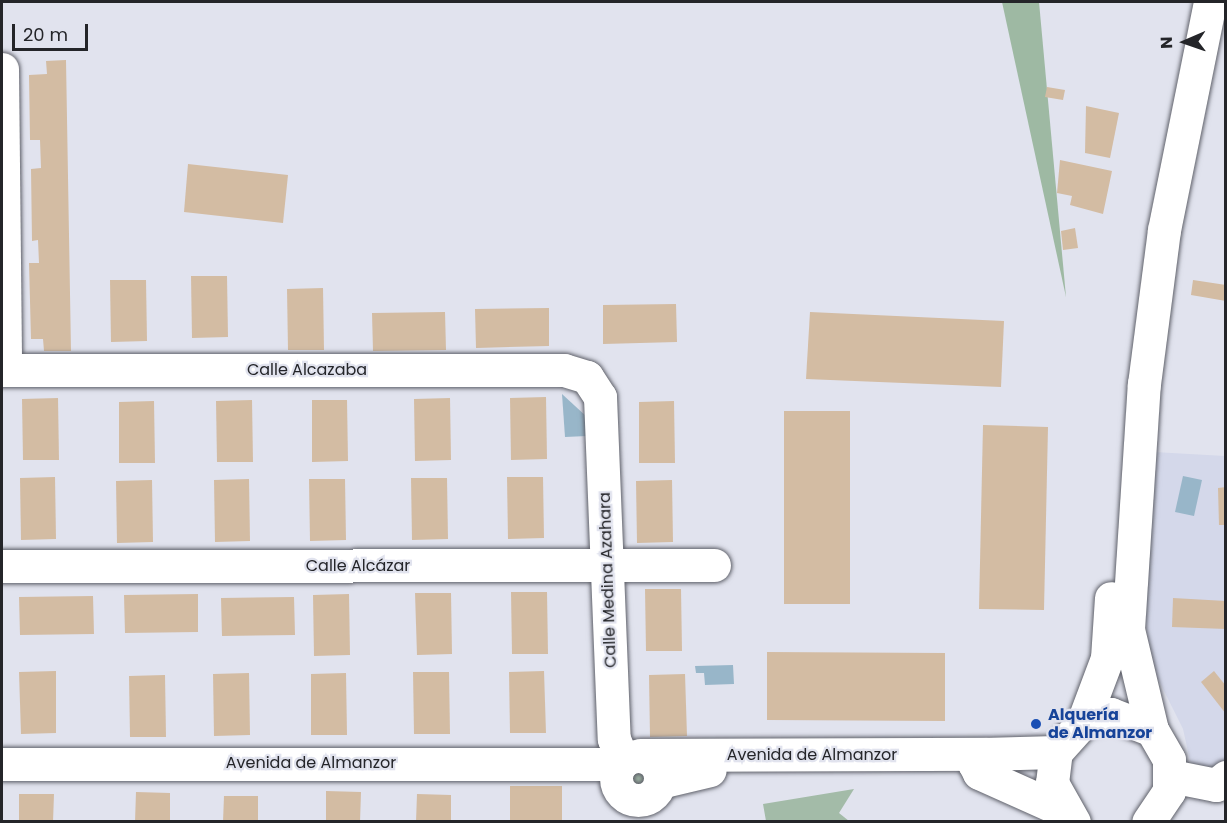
<!DOCTYPE html>
<meta charset="utf-8">
<style>
body{margin:0}
#map{position:relative;width:1227px;height:823px;overflow:hidden;background:#e1e3ee;font-family:Poppins,sans-serif}
div>[style]{position:absolute}
.built>*{inset:0;background:#d4d8ea}
.green>*{inset:0;background:#a3bba8}
.forest>*{inset:0;background:#9eb9a3}
.water>*{inset:0;background:#98b6c9}
.building>*{inset:0;background:#d3bca3}
.roads{filter:drop-shadow(0 0 2px #5f616a) drop-shadow(0 0 2px #5f616a)}
.minor>*{height:33px;margin:-16.5px;padding:0 16.5px;transform-origin:16.5px;border-radius:16.5px;background:#fff}
.minor>.ring{margin:-16.5px;padding:0;box-sizing:content-box;background:none;border:33px solid #fff;border-radius:50%}
.major>*{height:33px;margin:-16.5px;padding:0 16.5px;transform-origin:16.5px;border-radius:16.5px;background:#fff}
.dots>*{width:16px;height:16px;translate:-50% -50%;box-sizing:border-box;border:3px solid #e1e3ee;border-radius:50%}
span{translate:-50% -50%;white-space:nowrap;text-align:center;line-height:1.15;-webkit-text-stroke:4.5px #e1e3ee;paint-order:stroke}
.street-label{font-size:16px;color:#242529}
.transit-label{font-size:16px;color:#164399;font-weight:700}
.left{translate:0 -50%;text-align:left}
.frame{position:absolute;inset:0;border:3px solid #242529;pointer-events:none}
.north{position:absolute;left:1155px;top:12px;width:60px;height:60px;-webkit-text-stroke:4px #e1e3ee;paint-order:stroke;rotate:268deg;font-size:16px;font-weight:700;line-height:24px;text-align:center;color:#242529}
.north::after{content:'';display:block;margin:auto;width:21px;height:27px;background:#242529;clip-path:polygon(50% 0,100% 100%,50% 72%,0 100%)}
.scale{position:absolute;left:12px;top:24px;width:76px;height:27px;box-sizing:border-box;border:3px solid #242529;border-top:0;padding-left:8px;font-size:18px;line-height:21px;white-space:nowrap;color:#242529;-webkit-text-stroke:4px #e1e3ee;paint-order:stroke}
</style>
<div id="map">
<div class="built">
<i style="clip-path:polygon(1154px 452px,1225px 456px,1225px 791px,1199px 801px,1183px 729px,1151px 665px,1143px 595px)"></i>
</div>
<div class="green">
<i style="clip-path:polygon(647px 762px,649px 791px,632px 794px,622px 775px)"></i>
<i style="clip-path:polygon(854px 789px,839px 813px,849px 821px,766px 821px,763px 804px)"></i>
</div>
<div class="forest">
<i style="clip-path:polygon(1002px 2px,1039px 2px,1066px 297px)"></i>
</div>
<div class="water">
<i style="clip-path:polygon(562px 394px,587px 417px,587px 436px,565px 437px)"></i>
<i style="clip-path:polygon(1183px 476px,1202px 480px,1194px 516px,1175px 512px)"></i>
<i style="clip-path:polygon(733px 665px,734px 684px,705px 685px,704px 673px,696px 673px,695px 666px)"></i>
</div>
<div class="building">
<i style="clip-path:polygon(66px 60px,71px 351px,44px 351px,43px 339px,31px 339px,29px 263px,39px 263px,38px 240px,32px 241px,31px 169px,41px 168px,40px 140px,30px 140px,29px 75px,47px 74px,46px 61px)"></i>
<i style="clip-path:polygon(1047px 87px,1065px 90px,1063px 100px,1045px 97px)"></i>
<i style="clip-path:polygon(1086px 106px,1119px 113px,1110px 158px,1085px 153px)"></i>
<i style="clip-path:polygon(1060px 160px,1112px 171px,1103px 214px,1070px 205px,1072px 196px,1057px 193px)"></i>
<i style="clip-path:polygon(188px 164px,288px 175px,283px 223px,184px 212px)"></i>
<i style="clip-path:polygon(1075px 228px,1078px 248px,1063px 250px,1061px 231px)"></i>
<i style="clip-path:polygon(191px 276px,227px 276px,228px 337px,192px 338px)"></i>
<i style="clip-path:polygon(110px 280px,146px 280px,147px 341px,111px 342px)"></i>
<i style="clip-path:polygon(1193px 280px,1226px 285px,1226px 301px,1191px 295px)"></i>
<i style="clip-path:polygon(323px 288px,324px 350px,288px 350px,287px 289px)"></i>
<i style="clip-path:polygon(676px 304px,677px 342px,603px 344px,603px 305px)"></i>
<i style="clip-path:polygon(549px 308px,549px 346px,476px 348px,475px 309px)"></i>
<i style="clip-path:polygon(445px 312px,446px 350px,373px 351px,372px 313px)"></i>
<i style="clip-path:polygon(810px 312px,1004px 321px,1001px 387px,806px 379px)"></i>
<i style="clip-path:polygon(546px 397px,547px 459px,511px 460px,510px 398px)"></i>
<i style="clip-path:polygon(58px 398px,59px 460px,23px 460px,22px 399px)"></i>
<i style="clip-path:polygon(450px 398px,451px 460px,415px 461px,414px 399px)"></i>
<i style="clip-path:polygon(252px 400px,253px 462px,217px 462px,216px 401px)"></i>
<i style="clip-path:polygon(312px 400px,347px 400px,348px 461px,312px 462px)"></i>
<i style="clip-path:polygon(154px 401px,155px 463px,119px 463px,119px 402px)"></i>
<i style="clip-path:polygon(674px 401px,675px 463px,639px 463px,639px 402px)"></i>
<i style="clip-path:polygon(784px 411px,850px 411px,850px 604px,784px 604px)"></i>
<i style="clip-path:polygon(983px 425px,1048px 427px,1044px 610px,979px 609px)"></i>
<i style="clip-path:polygon(55px 477px,56px 539px,21px 540px,20px 478px)"></i>
<i style="clip-path:polygon(507px 477px,543px 477px,544px 538px,508px 539px)"></i>
<i style="clip-path:polygon(411px 478px,447px 478px,448px 539px,412px 540px)"></i>
<i style="clip-path:polygon(249px 479px,250px 541px,215px 542px,214px 480px)"></i>
<i style="clip-path:polygon(309px 479px,345px 479px,346px 540px,310px 541px)"></i>
<i style="clip-path:polygon(152px 480px,153px 542px,117px 543px,116px 481px)"></i>
<i style="clip-path:polygon(672px 480px,673px 542px,637px 543px,636px 481px)"></i>
<i style="clip-path:polygon(1226px 487px,1226px 525px,1219px 525px,1218px 488px)"></i>
<i style="clip-path:polygon(645px 589px,681px 589px,682px 651px,646px 651px)"></i>
<i style="clip-path:polygon(511px 592px,547px 592px,548px 654px,512px 654px)"></i>
<i style="clip-path:polygon(415px 593px,451px 593px,452px 654px,417px 655px)"></i>
<i style="clip-path:polygon(198px 594px,198px 632px,125px 633px,124px 595px)"></i>
<i style="clip-path:polygon(349px 594px,350px 655px,314px 656px,313px 595px)"></i>
<i style="clip-path:polygon(93px 596px,94px 634px,20px 635px,19px 597px)"></i>
<i style="clip-path:polygon(294px 597px,295px 635px,222px 636px,221px 598px)"></i>
<i style="clip-path:polygon(1173px 598px,1226px 601px,1226px 629px,1172px 627px)"></i>
<i style="clip-path:polygon(767px 652px,945px 653px,945px 721px,767px 720px)"></i>
<i style="clip-path:polygon(56px 671px,56px 733px,21px 734px,19px 672px)"></i>
<i style="clip-path:polygon(544px 671px,546px 733px,510px 733px,509px 672px)"></i>
<i style="clip-path:polygon(1214px 671px,1226px 686px,1226px 714px,1201px 682px)"></i>
<i style="clip-path:polygon(413px 672px,449px 672px,450px 734px,414px 734px)"></i>
<i style="clip-path:polygon(249px 673px,250px 735px,214px 736px,213px 674px)"></i>
<i style="clip-path:polygon(346px 673px,347px 735px,311px 735px,311px 674px)"></i>
<i style="clip-path:polygon(685px 674px,687px 736px,650px 737px,649px 675px)"></i>
<i style="clip-path:polygon(165px 675px,166px 737px,130px 737px,129px 676px)"></i>
<i style="clip-path:polygon(510px 786px,562px 786px,562px 822px,510px 822px)"></i>
<i style="clip-path:polygon(326px 791px,361px 792px,360px 822px,326px 822px)"></i>
<i style="clip-path:polygon(136px 792px,170px 793px,170px 822px,135px 822px)"></i>
<i style="clip-path:polygon(19px 794px,54px 794px,53px 822px,19px 822px)"></i>
<i style="clip-path:polygon(417px 794px,451px 795px,451px 822px,416px 822px)"></i>
<i style="clip-path:polygon(224px 796px,258px 796px,258px 822px,223px 822px)"></i>
</div>
<div class="roads">
<div class="minor">
<i style="left:2px;top:69px;width:301px;rotate:89.4deg"></i>
<i style="left:2px;top:370px;width:562px"></i>
<i style="left:564px;top:370px;width:24px;rotate:17deg"></i>
<i style="left:587px;top:377px;width:24px;rotate:57deg"></i>
<i style="left:600px;top:397px;width:342px;rotate:87.7deg"></i>
<i style="left:614px;top:739px;width:24px;rotate:68deg"></i>
<i style="left:2px;top:566px;width:712px;rotate:-0.08deg"></i>
<i style="left:1056px;top:752px;width:73px;rotate:178.4deg"></i>
<i style="left:983px;top:754px;width:13px;rotate:135deg"></i>
<i style="left:974px;top:763px;width:11px;rotate:63deg"></i>
<i style="left:979px;top:773px;width:93px;rotate:24.1deg"></i>
<i style="left:640px;top:755px;width:343px;rotate:-0.2deg"></i>
<i class="ring" style="left:616px;top:756px;width:11px;height:11px"></i>
<i style="left:2px;top:764px;width:619px"></i>
<i style="left:1171px;top:776px;width:46px;rotate:11.3deg"></i>
<i style="left:1216px;top:785px;width:13px;rotate:-39deg"></i>
<i style="left:660px;top:782px;width:51px;rotate:-13.5deg"></i>
</div>
<div class="major">
<i style="left:1083px;top:722px;width:68px;rotate:-69.4deg"></i>
<i style="left:1107px;top:658px;width:60px;rotate:-86.2deg"></i>
<i style="left:1152px;top:730px;width:104px;rotate:-103.4deg"></i>
<i style="left:1128px;top:629px;width:246px;rotate:-86.3deg"></i>
<i style="left:1144px;top:384px;width:155px;rotate:-82.6deg"></i>
<i style="left:1164px;top:230px;width:233px;rotate:-78.6deg"></i>
<i style="left:1074px;top:822px;width:45px;rotate:-119.4deg"></i>
<i style="left:1052px;top:783px;width:31px;rotate:-83deg"></i>
<i style="left:1056px;top:752px;width:40px;rotate:-48deg"></i>
<i style="left:1083px;top:722px;width:29px;rotate:-16deg"></i>
<i style="left:1111px;top:714px;width:44px;rotate:21.3deg"></i>
<i style="left:1152px;top:730px;width:34px;rotate:60deg"></i>
<i style="left:1169px;top:760px;width:31px;rotate:90deg"></i>
<i style="left:1169px;top:791px;width:37px;rotate:124deg"></i>
</div>
</div>
<div class="dots">
<i style="left:1036px;top:724px;background:#1a4fb4"></i>
</div>
<div class="street-label">
<span style="left:307px;top:370px">Calle Alcazaba</span>
<span style="left:358px;top:566px">Calle Alcázar</span>
<span style="left:608px;top:580px;rotate:-92deg">Calle Medina Azahara</span>
<span style="left:812px;top:755px">Avenida de Almanzor</span>
<span style="left:311px;top:763px">Avenida de Almanzor</span>
</div>
<div class="transit-label">
<span class="left" style="left:1048px;top:724px">Alquería<br>de Almanzor</span>
</div>
<div class="frame"></div>
<div class="north">N</div>
<div class="scale">20 m</div>
</div>
